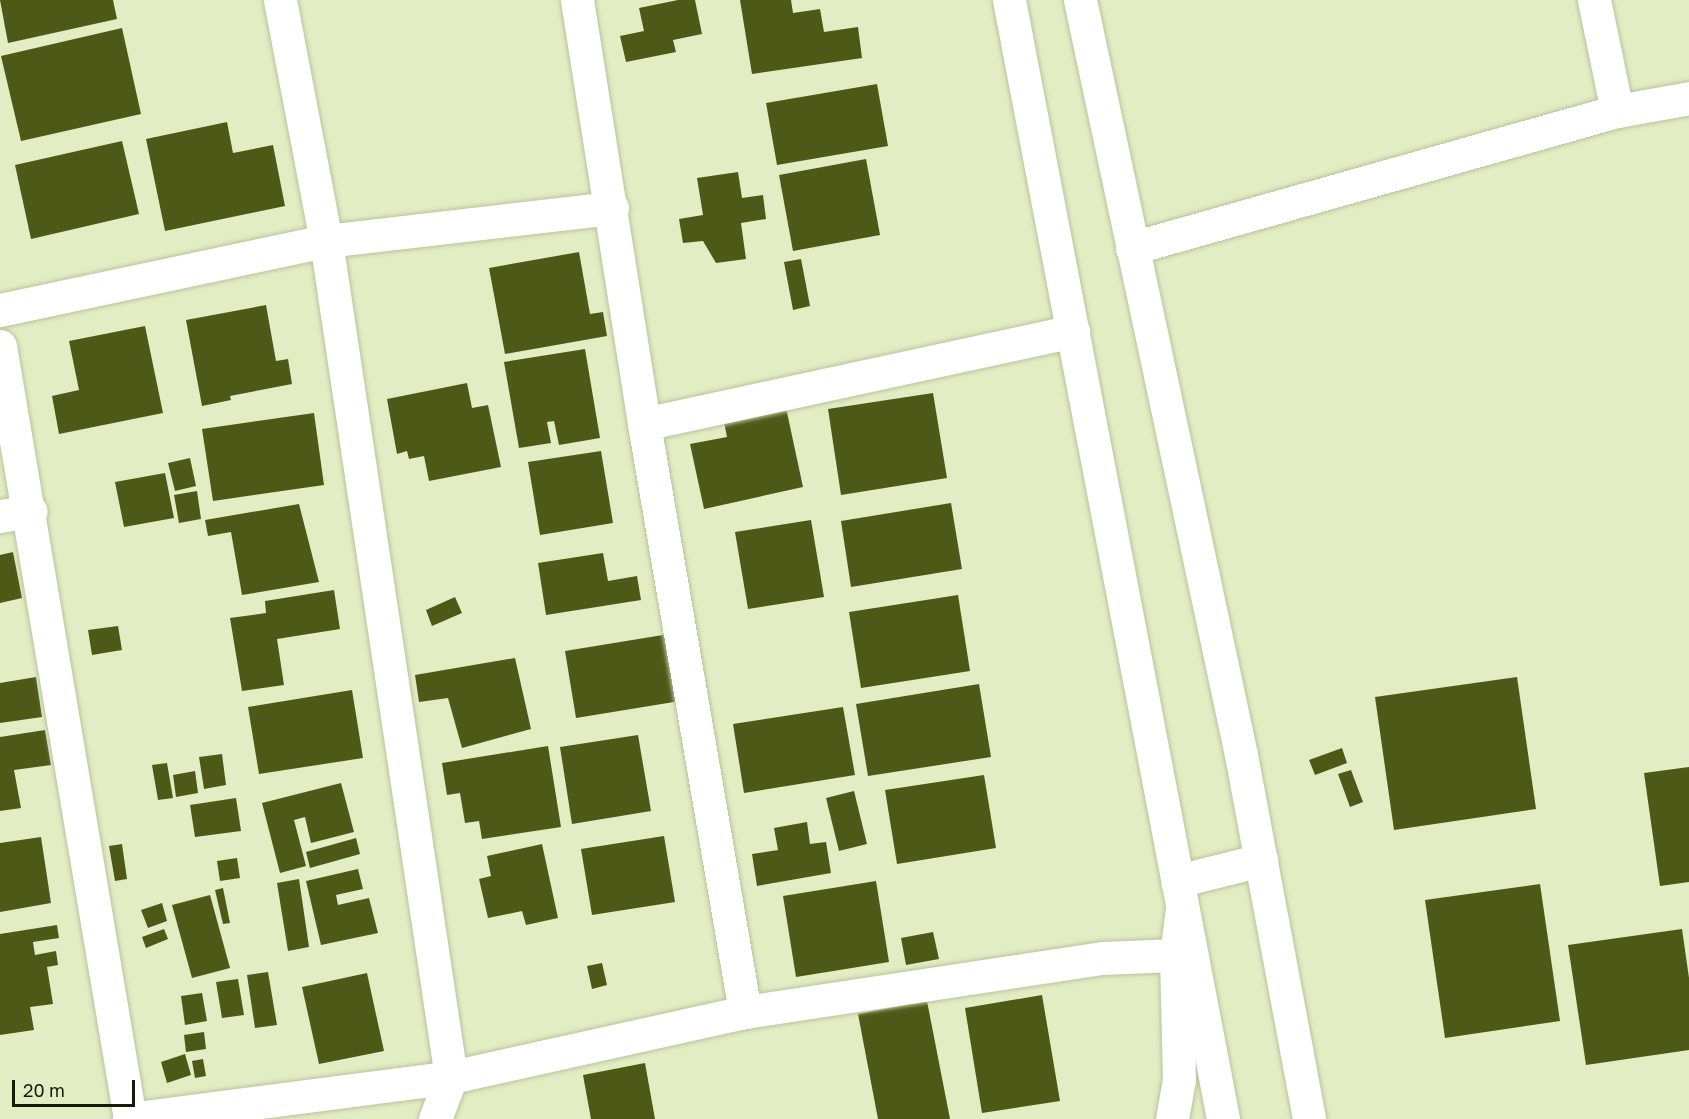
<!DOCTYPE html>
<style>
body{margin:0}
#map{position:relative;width:1689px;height:1119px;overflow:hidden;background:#e3edc4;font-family:"Golos Text",sans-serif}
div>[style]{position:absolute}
.building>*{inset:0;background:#4e5917}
.roads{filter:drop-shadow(0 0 2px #bac39c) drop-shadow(0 0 2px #bac39c)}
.minor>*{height:33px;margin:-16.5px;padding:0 16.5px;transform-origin:16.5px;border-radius:16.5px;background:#fff}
.primary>*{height:33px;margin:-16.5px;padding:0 16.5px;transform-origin:16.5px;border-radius:16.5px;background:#fff}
.trunk>*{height:33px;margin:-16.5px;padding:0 16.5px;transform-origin:16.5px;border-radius:16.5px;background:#fff}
span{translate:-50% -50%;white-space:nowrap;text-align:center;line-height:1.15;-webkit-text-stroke:6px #e3edc4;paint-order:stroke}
.scale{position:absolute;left:12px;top:1080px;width:123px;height:27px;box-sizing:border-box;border:3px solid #171a0b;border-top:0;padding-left:8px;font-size:18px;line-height:21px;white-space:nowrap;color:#171a0b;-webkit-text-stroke:4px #e3edc4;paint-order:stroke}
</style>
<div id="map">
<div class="building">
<i style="clip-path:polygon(0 0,113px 0,117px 19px,8px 43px)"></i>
<i style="clip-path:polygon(678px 0,695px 0,702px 34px,673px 40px,676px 52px,626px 62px,620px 36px,644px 31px,639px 8px)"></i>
<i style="clip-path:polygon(740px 0,791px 0,793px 13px,820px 9px,824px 32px,858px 27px,862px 58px,752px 74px)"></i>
<i style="clip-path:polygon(122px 28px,141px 114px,21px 141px,1px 56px)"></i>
<i style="clip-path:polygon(877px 84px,888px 146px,777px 165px,766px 103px)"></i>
<i style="clip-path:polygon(227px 122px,233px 153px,273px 145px,285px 206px,165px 231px,146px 139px)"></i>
<i style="clip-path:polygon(122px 141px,139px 214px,31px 239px,15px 165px)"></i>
<i style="clip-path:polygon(866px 159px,880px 235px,793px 251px,779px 175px)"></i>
<i style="clip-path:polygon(738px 172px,742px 198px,763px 195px,766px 219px,741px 223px,746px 259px,716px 263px,703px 241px,683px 243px,679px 219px,703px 215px,697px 178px)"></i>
<i style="clip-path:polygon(579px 252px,590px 314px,603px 312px,607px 336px,505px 354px,489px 268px)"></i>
<i style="clip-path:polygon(801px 259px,810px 306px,793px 310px,784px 262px)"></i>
<i style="clip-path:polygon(266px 305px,276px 361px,288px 359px,292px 384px,230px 396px,231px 400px,202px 406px,186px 320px)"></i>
<i style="clip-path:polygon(145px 326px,163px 413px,59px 434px,52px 396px,79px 390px,69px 341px)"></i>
<i style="clip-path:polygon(585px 349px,600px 438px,559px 445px,554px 421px,547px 422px,551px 443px,519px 448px,504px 362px)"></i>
<i style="clip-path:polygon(467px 383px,472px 408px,488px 405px,501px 467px,429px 481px,424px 456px,409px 459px,407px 451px,397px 454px,387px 399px)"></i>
<i style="clip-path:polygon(933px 393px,947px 478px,841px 495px,828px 409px)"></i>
<i style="clip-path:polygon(785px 403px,803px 487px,704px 509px,690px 444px,727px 437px,723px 417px)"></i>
<i style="clip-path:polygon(314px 413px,324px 485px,213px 501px,202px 429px)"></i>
<i style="clip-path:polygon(601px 451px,613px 523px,540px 535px,528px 462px)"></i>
<i style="clip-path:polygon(190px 458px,196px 486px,175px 491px,168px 463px)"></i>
<i style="clip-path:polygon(165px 473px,174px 518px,124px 527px,115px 482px)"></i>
<i style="clip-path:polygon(197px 491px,201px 519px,179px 523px,174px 495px)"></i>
<i style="clip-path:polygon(951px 503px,962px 569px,851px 587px,841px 521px)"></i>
<i style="clip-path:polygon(299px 504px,319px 582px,242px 595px,231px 532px,208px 536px,205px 520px)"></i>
<i style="clip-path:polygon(811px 520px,824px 597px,748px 609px,735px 532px)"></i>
<i style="clip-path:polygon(13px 552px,22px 598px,0 603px,0 555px)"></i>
<i style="clip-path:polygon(603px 553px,608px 581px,637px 576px,641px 600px,546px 615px,538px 563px)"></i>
<i style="clip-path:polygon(334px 590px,340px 629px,277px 639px,284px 685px,242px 691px,230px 618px,266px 613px,265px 601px)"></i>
<i style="clip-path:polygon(958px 595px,970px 671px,861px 688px,849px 612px)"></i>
<i style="clip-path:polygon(455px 597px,462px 613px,432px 626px,426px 610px)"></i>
<i style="clip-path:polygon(118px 626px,122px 650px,92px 655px,88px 630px)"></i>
<i style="clip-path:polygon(669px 634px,680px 701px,576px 718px,565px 651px)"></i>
<i style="clip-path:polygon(515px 658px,531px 729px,462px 748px,448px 698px,419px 702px,415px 675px)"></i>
<i style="clip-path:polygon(36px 677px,42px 717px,0 723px,0 683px)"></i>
<i style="clip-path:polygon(1517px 677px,1536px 809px,1394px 830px,1375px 697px)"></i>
<i style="clip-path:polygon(979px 684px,991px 757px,868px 776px,856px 704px)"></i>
<i style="clip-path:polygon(352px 690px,363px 758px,259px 774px,248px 707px)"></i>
<i style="clip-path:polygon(843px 707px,855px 775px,744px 793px,733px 724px)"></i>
<i style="clip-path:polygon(45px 730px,51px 765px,14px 770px,21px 808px,0 811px,0 737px)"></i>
<i style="clip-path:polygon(638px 735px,651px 811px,572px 824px,560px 747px)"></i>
<i style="clip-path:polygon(548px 746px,561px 827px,482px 839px,479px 821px,465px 823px,460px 793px,447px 795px,442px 763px)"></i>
<i style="clip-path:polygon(1342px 748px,1347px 763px,1315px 775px,1309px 760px)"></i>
<i style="clip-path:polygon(222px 754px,226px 785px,204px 789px,199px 757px)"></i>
<i style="clip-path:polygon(167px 763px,173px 798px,158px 800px,152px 765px)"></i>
<i style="clip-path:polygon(1689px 767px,1689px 882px,1660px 886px,1644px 773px)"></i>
<i style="clip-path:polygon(1351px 770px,1363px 802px,1350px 807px,1338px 774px)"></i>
<i style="clip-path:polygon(195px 771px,198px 793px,176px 797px,173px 775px)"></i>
<i style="clip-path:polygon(984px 775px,996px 848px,897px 864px,885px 790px)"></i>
<i style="clip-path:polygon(341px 783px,354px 832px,311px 843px,305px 817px,294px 820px,306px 866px,280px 873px,262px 803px)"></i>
<i style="clip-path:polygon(854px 791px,867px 844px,839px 851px,826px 798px)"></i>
<i style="clip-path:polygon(236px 798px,241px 831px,195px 837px,190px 805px)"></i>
<i style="clip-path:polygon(807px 822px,810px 844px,826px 842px,831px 873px,757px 886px,752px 854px,778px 850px,774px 828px)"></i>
<i style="clip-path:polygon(664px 836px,675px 902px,592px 915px,581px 849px)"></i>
<i style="clip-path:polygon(41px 837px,51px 903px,0 912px,0 843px)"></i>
<i style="clip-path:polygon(356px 838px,360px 854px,310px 868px,306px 852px)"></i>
<i style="clip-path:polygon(122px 844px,127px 879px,115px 881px,109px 846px)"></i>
<i style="clip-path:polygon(542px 844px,558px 918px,526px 925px,522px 911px,488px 918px,479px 879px,491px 876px,487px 856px)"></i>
<i style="clip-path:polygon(237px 858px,240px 878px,220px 881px,217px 861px)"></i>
<i style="clip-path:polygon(358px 869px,363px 889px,336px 895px,338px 905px,369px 898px,378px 933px,321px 945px,306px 881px)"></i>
<i style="clip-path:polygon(299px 879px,309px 947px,288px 951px,277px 883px)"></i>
<i style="clip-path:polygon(876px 881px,889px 962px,796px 977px,783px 896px)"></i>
<i style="clip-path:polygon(1540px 884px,1560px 1021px,1445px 1038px,1425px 900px)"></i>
<i style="clip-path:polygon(223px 888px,230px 923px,223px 924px,215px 890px)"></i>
<i style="clip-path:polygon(210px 895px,230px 968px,192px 978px,172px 905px)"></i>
<i style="clip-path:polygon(162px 903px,167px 921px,148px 928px,141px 910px)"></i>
<i style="clip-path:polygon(57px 925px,59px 938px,33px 942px,35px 955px,56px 951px,58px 965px,47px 967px,53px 1004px,30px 1007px,34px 1030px,0 1035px,0 934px)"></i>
<i style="clip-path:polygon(164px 929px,168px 939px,146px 948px,142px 937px)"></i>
<i style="clip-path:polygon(1682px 929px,1689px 978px,1689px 1050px,1586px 1065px,1568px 945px)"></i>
<i style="clip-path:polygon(933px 932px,939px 959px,906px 965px,901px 938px)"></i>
<i style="clip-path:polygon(602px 963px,607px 985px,592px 989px,587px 966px)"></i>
<i style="clip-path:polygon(268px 972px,277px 1025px,255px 1028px,247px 975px)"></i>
<i style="clip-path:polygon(367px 973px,384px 1051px,319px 1064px,302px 987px)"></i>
<i style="clip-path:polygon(238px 979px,244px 1015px,222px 1018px,216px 982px)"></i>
<i style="clip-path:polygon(202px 993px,207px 1021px,185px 1025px,181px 996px)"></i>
<i style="clip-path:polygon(1042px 995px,1060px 1101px,982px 1113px,965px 1008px)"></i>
<i style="clip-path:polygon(927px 1001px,950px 1119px,878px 1119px,858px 1014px)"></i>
<i style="clip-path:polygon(204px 1032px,206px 1049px,186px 1052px,184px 1035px)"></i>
<i style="clip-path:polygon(185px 1054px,191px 1075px,167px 1083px,161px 1062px)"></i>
<i style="clip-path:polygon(203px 1059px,206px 1076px,195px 1078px,192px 1061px)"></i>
<i style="clip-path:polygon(645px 1063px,655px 1119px,591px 1119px,583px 1075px)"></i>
</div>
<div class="roads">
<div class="minor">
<i style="left:280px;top:0;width:245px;rotate:79.2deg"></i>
<i style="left:326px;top:241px;width:845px;rotate:81.5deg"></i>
<i style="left:451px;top:1077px;width:45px;rotate:110.9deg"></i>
<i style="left:577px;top:0;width:429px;rotate:81deg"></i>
<i style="left:644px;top:424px;width:597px;rotate:80.25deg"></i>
<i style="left:1594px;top:0;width:113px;rotate:78.3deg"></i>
<i style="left:1132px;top:248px;width:504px;rotate:-15.77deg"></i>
<i style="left:1617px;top:111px;width:73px;rotate:-10.2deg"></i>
<i style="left:0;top:310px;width:333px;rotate:-12deg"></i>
<i style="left:326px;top:241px;width:288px;rotate:-6.6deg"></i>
<i style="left:0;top:346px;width:784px;rotate:80.45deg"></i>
<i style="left:644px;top:424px;width:439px;rotate:-12.2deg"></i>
<i style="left:0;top:516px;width:31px;rotate:-9deg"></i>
<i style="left:129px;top:1119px;width:325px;rotate:-7.4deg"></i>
<i style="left:451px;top:1077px;width:301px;rotate:-12.5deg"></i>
<i style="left:745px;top:1012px;width:361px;rotate:-8.6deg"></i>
<i style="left:1102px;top:958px;width:74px;rotate:-2.3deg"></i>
</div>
<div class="primary">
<i style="left:1009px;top:0;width:1139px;rotate:79.17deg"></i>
<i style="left:1080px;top:0;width:772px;rotate:77.96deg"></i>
<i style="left:1241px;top:755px;width:370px;rotate:79.4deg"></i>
<i style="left:1177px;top:881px;width:87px;rotate:-14deg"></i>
</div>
<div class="trunk">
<i style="left:1172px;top:1119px;width:40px;rotate:-80deg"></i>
<i style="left:1179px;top:1080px;width:125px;rotate:-91.4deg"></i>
<i style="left:1176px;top:955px;width:47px;rotate:-82.7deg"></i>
</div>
</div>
<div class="scale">20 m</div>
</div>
